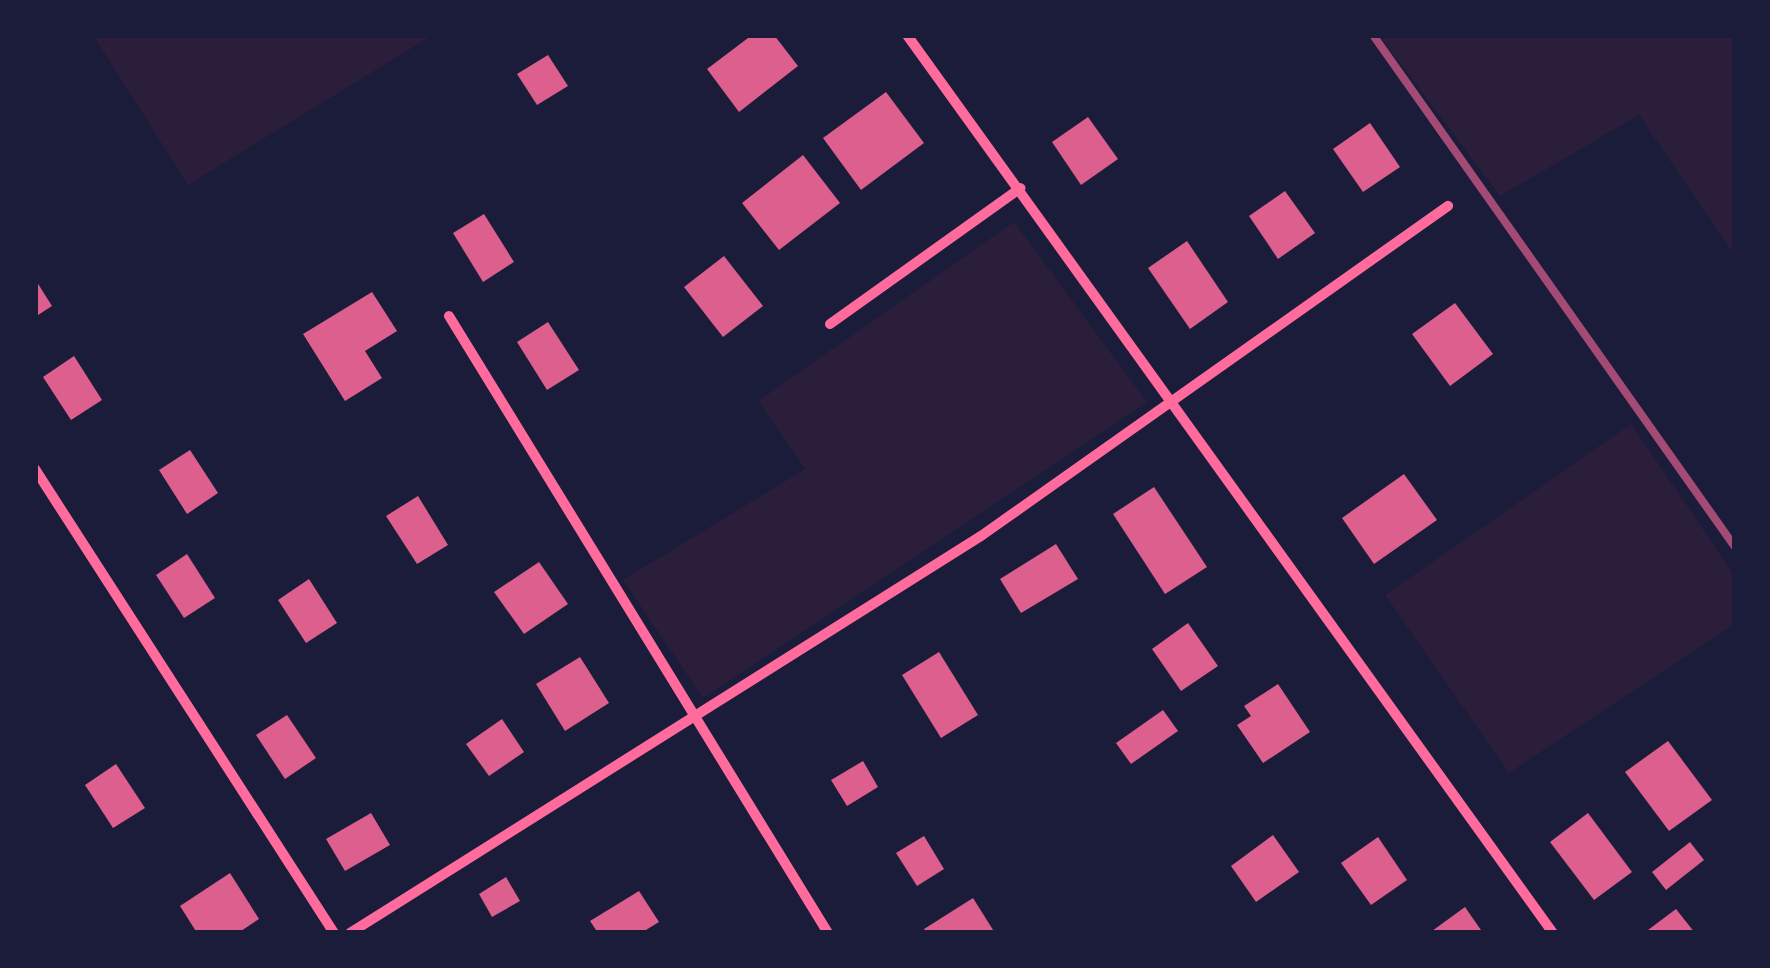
<!DOCTYPE html>
<style>
body{margin:0}
#map{position:relative;width:1770px;height:968px;overflow:hidden;background:#1b1b3a;font-family:"Varela Round",sans-serif}
div>[style]{position:absolute}
.green>*{inset:0;background:#2a1e3b}
.building>*{inset:0;background:#dd5f8e}
.minor>*{height:10px;margin:-5px;padding:0 5px;transform-origin:5px;border-radius:5px;background:#ff6b9d}
.rail>*{height:8px;margin:-4px;padding:0 4px;transform-origin:4px;border-radius:4px;background:#a44b75}
span{translate:-50% -50%;white-space:nowrap;text-align:center;line-height:1.15;-webkit-text-stroke:10px #1b1b3a;paint-order:stroke}
.frame{position:absolute;inset:0;border:38px solid #1b1b3a;pointer-events:none}
</style>
<div id="map">
<div class="green">
<i style="clip-path:polygon(93px 35px,433px 35px,188px 185px)"></i>
<i style="clip-path:polygon(1379px 35px,1735px 35px,1735px 256px,1639px 115px,1500px 196px)"></i>
<i style="clip-path:polygon(1014px 222px,1147px 402px,703px 698px,623px 580px,805px 469px,758px 401px)"></i>
<i style="clip-path:polygon(1631px 424px,1735px 576px,1735px 624px,1509px 773px,1385px 595px)"></i>
</div>
<div class="building">
<i style="clip-path:polygon(752px 35px,774px 35px,798px 66px,739px 112px,707px 69px)"></i>
<i style="clip-path:polygon(548px 55px,568px 86px,537px 105px,517px 74px)"></i>
<i style="clip-path:polygon(886px 92px,924px 143px,861px 190px,823px 138px)"></i>
<i style="clip-path:polygon(1088px 117px,1118px 159px,1081px 185px,1052px 142px)"></i>
<i style="clip-path:polygon(1370px 123px,1400px 167px,1363px 192px,1333px 149px)"></i>
<i style="clip-path:polygon(803px 155px,840px 203px,779px 250px,742px 203px)"></i>
<i style="clip-path:polygon(1285px 191px,1315px 233px,1278px 259px,1249px 216px)"></i>
<i style="clip-path:polygon(484px 214px,514px 262px,483px 282px,453px 233px)"></i>
<i style="clip-path:polygon(1187px 241px,1228px 302px,1190px 329px,1148px 268px)"></i>
<i style="clip-path:polygon(724px 256px,763px 306px,723px 337px,684px 287px)"></i>
<i style="clip-path:polygon(35px 279px,52px 306px,35px 317px)"></i>
<i style="clip-path:polygon(372px 292px,397px 331px,365px 351px,382px 378px,345px 401px,303px 334px)"></i>
<i style="clip-path:polygon(1455px 303px,1493px 354px,1450px 386px,1412px 334px)"></i>
<i style="clip-path:polygon(548px 322px,579px 370px,547px 390px,517px 342px)"></i>
<i style="clip-path:polygon(74px 356px,102px 400px,71px 420px,43px 377px)"></i>
<i style="clip-path:polygon(190px 450px,218px 493px,187px 514px,159px 470px)"></i>
<i style="clip-path:polygon(1404px 474px,1437px 520px,1374px 564px,1342px 518px)"></i>
<i style="clip-path:polygon(1154px 487px,1207px 567px,1165px 594px,1113px 514px)"></i>
<i style="clip-path:polygon(418px 496px,448px 545px,417px 564px,386px 516px)"></i>
<i style="clip-path:polygon(1056px 544px,1078px 579px,1021px 613px,1000px 579px)"></i>
<i style="clip-path:polygon(187px 554px,215px 598px,184px 618px,156px 575px)"></i>
<i style="clip-path:polygon(539px 562px,568px 604px,524px 634px,494px 592px)"></i>
<i style="clip-path:polygon(309px 579px,337px 623px,306px 643px,278px 600px)"></i>
<i style="clip-path:polygon(1188px 623px,1218px 666px,1181px 691px,1152px 649px)"></i>
<i style="clip-path:polygon(939px 652px,978px 715px,941px 738px,902px 675px)"></i>
<i style="clip-path:polygon(580px 657px,609px 703px,565px 731px,536px 684px)"></i>
<i style="clip-path:polygon(1278px 684px,1310px 732px,1263px 763px,1237px 725px,1251px 716px,1244px 706px)"></i>
<i style="clip-path:polygon(1163px 710px,1178px 731px,1131px 764px,1116px 743px)"></i>
<i style="clip-path:polygon(287px 715px,316px 758px,285px 779px,256px 735px)"></i>
<i style="clip-path:polygon(502px 719px,524px 752px,489px 776px,466px 744px)"></i>
<i style="clip-path:polygon(1668px 741px,1712px 800px,1669px 831px,1625px 772px)"></i>
<i style="clip-path:polygon(863px 761px,878px 787px,847px 806px,831px 780px)"></i>
<i style="clip-path:polygon(116px 764px,145px 808px,113px 828px,85px 785px)"></i>
<i style="clip-path:polygon(371px 813px,390px 845px,345px 871px,326px 839px)"></i>
<i style="clip-path:polygon(1588px 813px,1632px 872px,1594px 900px,1550px 842px)"></i>
<i style="clip-path:polygon(1273px 835px,1299px 872px,1256px 902px,1231px 866px)"></i>
<i style="clip-path:polygon(924px 836px,944px 869px,917px 886px,896px 853px)"></i>
<i style="clip-path:polygon(1378px 837px,1407px 880px,1371px 905px,1341px 863px)"></i>
<i style="clip-path:polygon(1690px 842px,1704px 860px,1666px 890px,1652px 872px)"></i>
<i style="clip-path:polygon(230px 873px,259px 919px,238px 933px,197px 933px,180px 906px)"></i>
<i style="clip-path:polygon(506px 877px,520px 901px,492px 917px,479px 894px)"></i>
<i style="clip-path:polygon(639px 891px,659px 922px,641px 933px,598px 933px,590px 921px)"></i>
<i style="clip-path:polygon(973px 898px,995px 933px,926px 933px,924px 929px)"></i>
<i style="clip-path:polygon(1465px 907px,1483px 933px,1433px 933px,1432px 931px)"></i>
<i style="clip-path:polygon(1676px 909px,1695px 933px,1644px 933px)"></i>
</div>
<div class="minor">
<i style="left:907px;top:35px;width:1106px;rotate:54.27deg"></i>
<i style="left:449px;top:316px;width:724px;rotate:58.44deg"></i>
<i style="left:830px;top:324px;width:234px;rotate:-35.5deg"></i>
<i style="left:35px;top:469px;width:552px;rotate:57.2deg"></i>
<i style="left:350px;top:933px;width:745px;rotate:-32.18deg"></i>
<i style="left:981px;top:536px;width:572px;rotate:-35.25deg"></i>
</div>
<div class="rail">
<i style="left:1373px;top:35px;width:627px;rotate:54.74deg"></i>
</div>
<div class="frame"></div>
</div>
